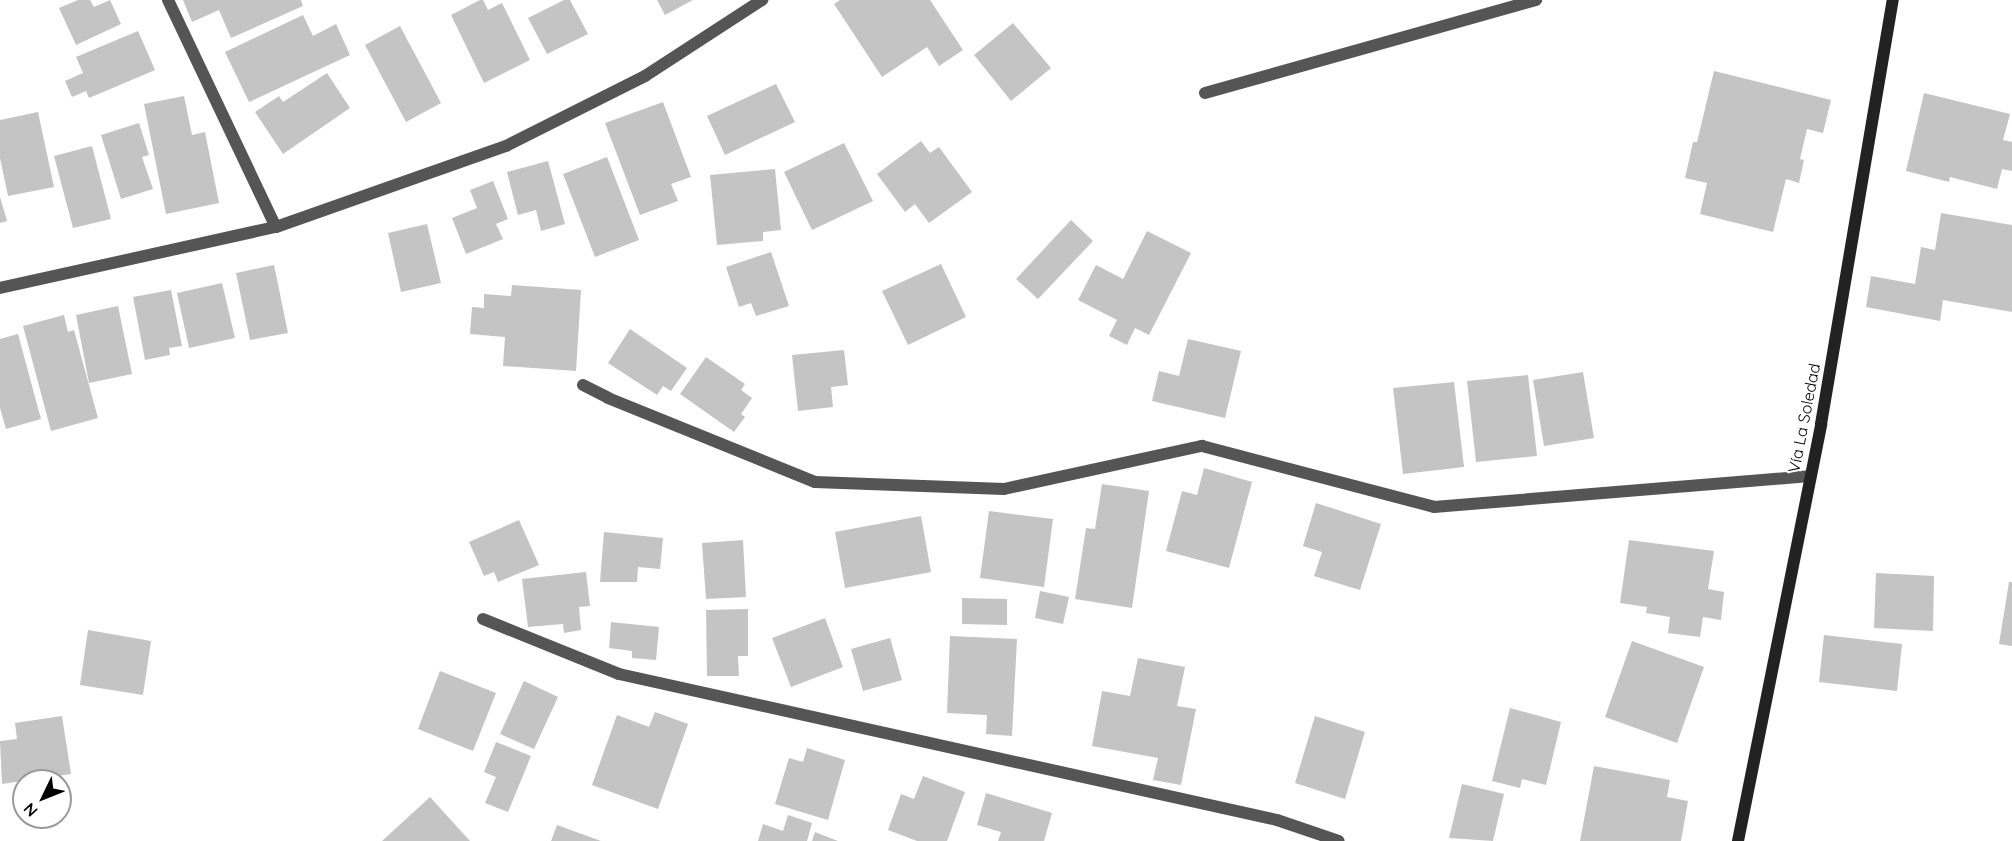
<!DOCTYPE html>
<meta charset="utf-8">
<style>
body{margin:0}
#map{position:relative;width:2012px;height:841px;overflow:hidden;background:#fff;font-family:Quicksand,sans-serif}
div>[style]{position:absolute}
.building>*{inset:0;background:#c4c4c4}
.street>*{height:12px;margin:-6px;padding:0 6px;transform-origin:6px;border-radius:6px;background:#555}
.secondary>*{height:12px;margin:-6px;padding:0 6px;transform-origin:6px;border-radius:6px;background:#222}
span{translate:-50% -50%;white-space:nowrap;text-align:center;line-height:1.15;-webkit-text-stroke:4.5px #fff;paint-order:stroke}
.street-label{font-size:16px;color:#000}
.north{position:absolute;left:12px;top:769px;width:60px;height:60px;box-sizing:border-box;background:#fff;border:2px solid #999;border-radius:50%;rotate:227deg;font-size:16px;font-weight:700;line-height:24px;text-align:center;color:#000}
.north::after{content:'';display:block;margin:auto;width:21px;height:27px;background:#000;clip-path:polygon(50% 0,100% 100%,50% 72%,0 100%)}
</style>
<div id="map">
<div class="building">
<i style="clip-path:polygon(78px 0,90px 0,94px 7px,110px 0,121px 24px,76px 45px,59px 8px)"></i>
<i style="clip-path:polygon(183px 0,301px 0,303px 6px,231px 38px,219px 10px,192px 22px)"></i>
<i style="clip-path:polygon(480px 0,483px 0,488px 10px,502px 3px,530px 60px,484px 83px,451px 15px)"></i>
<i style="clip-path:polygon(564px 0,570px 0,588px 34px,547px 54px,528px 18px)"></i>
<i style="clip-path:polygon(657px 0,693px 0,665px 15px)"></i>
<i style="clip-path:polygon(840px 0,930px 0,963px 50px,939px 66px,927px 47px,882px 77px,834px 4px)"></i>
<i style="clip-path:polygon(303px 15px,313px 36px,336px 24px,350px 55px,249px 102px,225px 52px)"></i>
<i style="clip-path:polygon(1013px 23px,1051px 68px,1011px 101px,974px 55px)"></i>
<i style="clip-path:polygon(400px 26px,441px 103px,406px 122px,365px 45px)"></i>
<i style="clip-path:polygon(138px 31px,155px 70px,89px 98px,86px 91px,72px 97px,65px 81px,83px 73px,76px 57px)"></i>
<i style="clip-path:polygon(1714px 71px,1831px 100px,1823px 133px,1807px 129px,1800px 159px,1804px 160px,1799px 183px,1786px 179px,1773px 232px,1700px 214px,1707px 183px,1685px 178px,1693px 142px,1697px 142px)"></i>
<i style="clip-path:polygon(327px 73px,350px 108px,283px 154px,255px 112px,279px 96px,283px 102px)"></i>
<i style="clip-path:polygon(776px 84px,795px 122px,725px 155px,707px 116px)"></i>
<i style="clip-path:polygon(1924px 93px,2010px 114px,2003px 140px,2012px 142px,2012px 171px,2002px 169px,1997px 189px,1950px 177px,1949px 182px,1906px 171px)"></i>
<i style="clip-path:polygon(184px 96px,192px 135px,205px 132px,219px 203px,166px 214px,144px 104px)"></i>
<i style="clip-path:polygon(663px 102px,691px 177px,671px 184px,678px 201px,640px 215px,605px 123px)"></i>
<i style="clip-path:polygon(38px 112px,54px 187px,8px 196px,0 158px,0 120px)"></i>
<i style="clip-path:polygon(139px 123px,149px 155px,142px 157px,153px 189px,121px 199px,101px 135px)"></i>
<i style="clip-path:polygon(921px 141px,930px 153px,939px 147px,972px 192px,929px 223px,915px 204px,905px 212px,877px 174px)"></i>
<i style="clip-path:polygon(844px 143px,873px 201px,812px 230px,784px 172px)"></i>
<i style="clip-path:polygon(92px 146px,111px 219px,73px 228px,54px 156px)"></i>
<i style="clip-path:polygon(607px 157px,639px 240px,595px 257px,563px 174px)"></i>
<i style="clip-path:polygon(548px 161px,565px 224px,541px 231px,536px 210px,518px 215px,507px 172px)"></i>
<i style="clip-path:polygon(775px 169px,781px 230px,763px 232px,763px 241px,717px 245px,710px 175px)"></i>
<i style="clip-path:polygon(493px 181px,508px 219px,496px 224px,503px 239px,466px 254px,452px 218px,477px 208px,470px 190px)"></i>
<i style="clip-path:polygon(0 197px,7px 221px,0 223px)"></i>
<i style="clip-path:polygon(1941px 213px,2012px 225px,2012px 312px,1943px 300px,1940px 321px,1866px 307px,1871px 276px,1915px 284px,1921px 247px,1935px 250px)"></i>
<i style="clip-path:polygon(1071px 220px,1093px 241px,1038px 299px,1016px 279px)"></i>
<i style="clip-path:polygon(427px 224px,441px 283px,401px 292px,388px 233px)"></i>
<i style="clip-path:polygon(1147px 231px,1191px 253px,1149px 335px,1135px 328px,1127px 345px,1109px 336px,1117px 320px,1078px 300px,1096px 265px,1123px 279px)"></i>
<i style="clip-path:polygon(771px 252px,789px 306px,756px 316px,751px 303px,739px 307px,726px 267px)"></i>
<i style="clip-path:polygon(941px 264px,966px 317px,908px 345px,882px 291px)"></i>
<i style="clip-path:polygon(274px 265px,288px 333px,250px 340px,236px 273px)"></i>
<i style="clip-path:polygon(222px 283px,235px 338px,189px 348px,177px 293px)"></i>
<i style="clip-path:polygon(512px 285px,581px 290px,576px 371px,503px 366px,505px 337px,470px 334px,472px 307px,484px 308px,484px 294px,511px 296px)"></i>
<i style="clip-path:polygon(171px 290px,182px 346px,169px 348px,170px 355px,145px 360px,133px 297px)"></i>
<i style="clip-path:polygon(118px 306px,132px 374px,89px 383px,76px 315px)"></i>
<i style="clip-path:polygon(64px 315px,68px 332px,74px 330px,98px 418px,51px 431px,23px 326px)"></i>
<i style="clip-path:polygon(630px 329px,687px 368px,671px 391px,663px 386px,657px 395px,608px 363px)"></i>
<i style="clip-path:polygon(18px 334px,41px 419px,6px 429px,0 408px,0 339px)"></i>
<i style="clip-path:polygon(1188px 339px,1241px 351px,1225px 418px,1152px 401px,1159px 371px,1179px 376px)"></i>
<i style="clip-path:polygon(844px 350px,848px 385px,831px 387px,833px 407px,798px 411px,792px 355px)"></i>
<i style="clip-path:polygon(706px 357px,745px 384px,741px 390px,752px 398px,741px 414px,745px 417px,734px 432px,680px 394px)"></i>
<i style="clip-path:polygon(1583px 372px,1594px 438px,1544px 446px,1533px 380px)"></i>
<i style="clip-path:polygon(1528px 375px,1537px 456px,1476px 462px,1467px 381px)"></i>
<i style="clip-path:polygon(1454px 382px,1464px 467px,1403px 474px,1393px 388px)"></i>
<i style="clip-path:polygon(1204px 468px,1252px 482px,1229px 568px,1166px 551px,1182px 491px,1197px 495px)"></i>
<i style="clip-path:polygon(1102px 484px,1149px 491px,1132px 608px,1075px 599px,1086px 528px,1095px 529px)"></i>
<i style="clip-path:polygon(1316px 503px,1381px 524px,1360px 590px,1314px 576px,1322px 552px,1303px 546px)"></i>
<i style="clip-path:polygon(989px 511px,1053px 519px,1044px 587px,980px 578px)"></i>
<i style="clip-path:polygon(921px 516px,931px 572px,845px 588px,835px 532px)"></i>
<i style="clip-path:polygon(519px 520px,539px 565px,498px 582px,494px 572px,484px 576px,469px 542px)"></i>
<i style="clip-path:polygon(604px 532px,663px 538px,660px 569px,638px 567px,637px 582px,600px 582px)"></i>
<i style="clip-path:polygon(743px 540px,746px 597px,706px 599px,702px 543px)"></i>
<i style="clip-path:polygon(1629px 540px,1714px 551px,1708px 589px,1724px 592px,1721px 620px,1703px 617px,1700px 637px,1668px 633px,1670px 617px,1646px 613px,1647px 607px,1620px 603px)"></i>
<i style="clip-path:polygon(586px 572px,590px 606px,579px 607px,581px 630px,564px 633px,563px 624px,528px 627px,522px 579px)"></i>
<i style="clip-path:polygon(1876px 573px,1934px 576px,1933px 631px,1874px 628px)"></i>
<i style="clip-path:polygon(2009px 582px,2012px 582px,2012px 646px,1999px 644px)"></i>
<i style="clip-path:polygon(1040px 591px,1069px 597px,1063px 624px,1035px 618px)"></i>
<i style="clip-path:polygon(962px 598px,1007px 599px,1007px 625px,962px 624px)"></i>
<i style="clip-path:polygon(748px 609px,748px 656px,738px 656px,739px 676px,707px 676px,706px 610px)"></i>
<i style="clip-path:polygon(825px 618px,843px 667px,791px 687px,772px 638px)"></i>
<i style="clip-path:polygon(611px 622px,659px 627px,656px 660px,632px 658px,632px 651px,609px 648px)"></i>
<i style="clip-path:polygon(88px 630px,151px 641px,143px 695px,80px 685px)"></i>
<i style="clip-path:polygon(1824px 635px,1902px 644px,1897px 691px,1819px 682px)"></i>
<i style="clip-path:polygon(950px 636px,1017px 639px,1012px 736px,986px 734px,987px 715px,947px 713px)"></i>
<i style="clip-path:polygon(890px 638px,902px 680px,863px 691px,851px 649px)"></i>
<i style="clip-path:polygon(1632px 641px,1704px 667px,1677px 743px,1605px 717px)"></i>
<i style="clip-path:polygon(1138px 658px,1185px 667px,1177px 706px,1196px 709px,1181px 785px,1153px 780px,1158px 758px,1092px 746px,1102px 691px,1130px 696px)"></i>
<i style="clip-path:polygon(440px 671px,496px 693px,473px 751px,418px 729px)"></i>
<i style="clip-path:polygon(524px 681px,558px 697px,534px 749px,500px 734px)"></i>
<i style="clip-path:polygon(1510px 708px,1561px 722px,1546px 785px,1522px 779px,1520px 788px,1492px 781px)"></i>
<i style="clip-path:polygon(655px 712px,688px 724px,658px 809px,592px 785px,617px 715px,649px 727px)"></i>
<i style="clip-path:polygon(62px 716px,71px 774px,2px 784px,0 741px,17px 739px,15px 723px)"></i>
<i style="clip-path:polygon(1315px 716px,1365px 732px,1345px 799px,1295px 783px)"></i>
<i style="clip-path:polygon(496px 742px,531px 756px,508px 812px,485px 803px,496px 777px,484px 772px)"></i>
<i style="clip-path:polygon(807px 748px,845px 760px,828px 820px,775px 804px,789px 758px,803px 762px)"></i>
<i style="clip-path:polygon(1594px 766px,1670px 780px,1667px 797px,1688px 801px,1681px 841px,1580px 841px)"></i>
<i style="clip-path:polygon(923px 776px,965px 792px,947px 841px,917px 841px,888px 830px,901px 794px,914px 799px)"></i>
<i style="clip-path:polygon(1462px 784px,1504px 794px,1493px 841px,1449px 838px)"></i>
<i style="clip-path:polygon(986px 793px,1052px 813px,1044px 841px,998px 841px,1001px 832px,977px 825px)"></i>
<i style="clip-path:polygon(430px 797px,470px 841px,382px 841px)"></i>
<i style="clip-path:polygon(788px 815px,812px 823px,807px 841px,758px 841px,763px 824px,783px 831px)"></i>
<i style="clip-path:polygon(557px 825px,601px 841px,551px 841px)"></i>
<i style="clip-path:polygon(815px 832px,838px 841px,812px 841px)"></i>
</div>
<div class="street">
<i style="left:168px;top:0;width:251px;rotate:64.6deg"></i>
<i style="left:276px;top:227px;width:244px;rotate:-19.4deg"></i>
<i style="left:506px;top:146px;width:156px;rotate:-26.7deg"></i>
<i style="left:645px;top:76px;width:140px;rotate:-33deg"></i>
<i style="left:1205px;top:93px;width:344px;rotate:-15.7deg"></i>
<i style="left:0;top:288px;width:283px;rotate:-12.5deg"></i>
<i style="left:583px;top:385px;width:28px;rotate:27deg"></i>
<i style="left:608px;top:398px;width:223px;rotate:22.1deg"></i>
<i style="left:815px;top:482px;width:189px;rotate:2.1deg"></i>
<i style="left:1004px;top:489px;width:203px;rotate:-12.3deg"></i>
<i style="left:1202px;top:446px;width:240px;rotate:14.7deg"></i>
<i style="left:1434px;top:507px;width:377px;rotate:-4.7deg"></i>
<i style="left:483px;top:619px;width:147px;rotate:22deg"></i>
<i style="left:619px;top:674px;width:674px;rotate:12.51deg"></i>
<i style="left:1277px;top:820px;width:65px;rotate:18.7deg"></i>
</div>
<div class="secondary">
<i style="left:1738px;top:841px;width:425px;rotate:-78.7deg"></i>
<i style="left:1821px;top:424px;width:430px;rotate:-80.4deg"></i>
</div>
<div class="street-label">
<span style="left:1804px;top:418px;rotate:-79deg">Vía La Soledad</span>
</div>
<div class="north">N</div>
</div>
